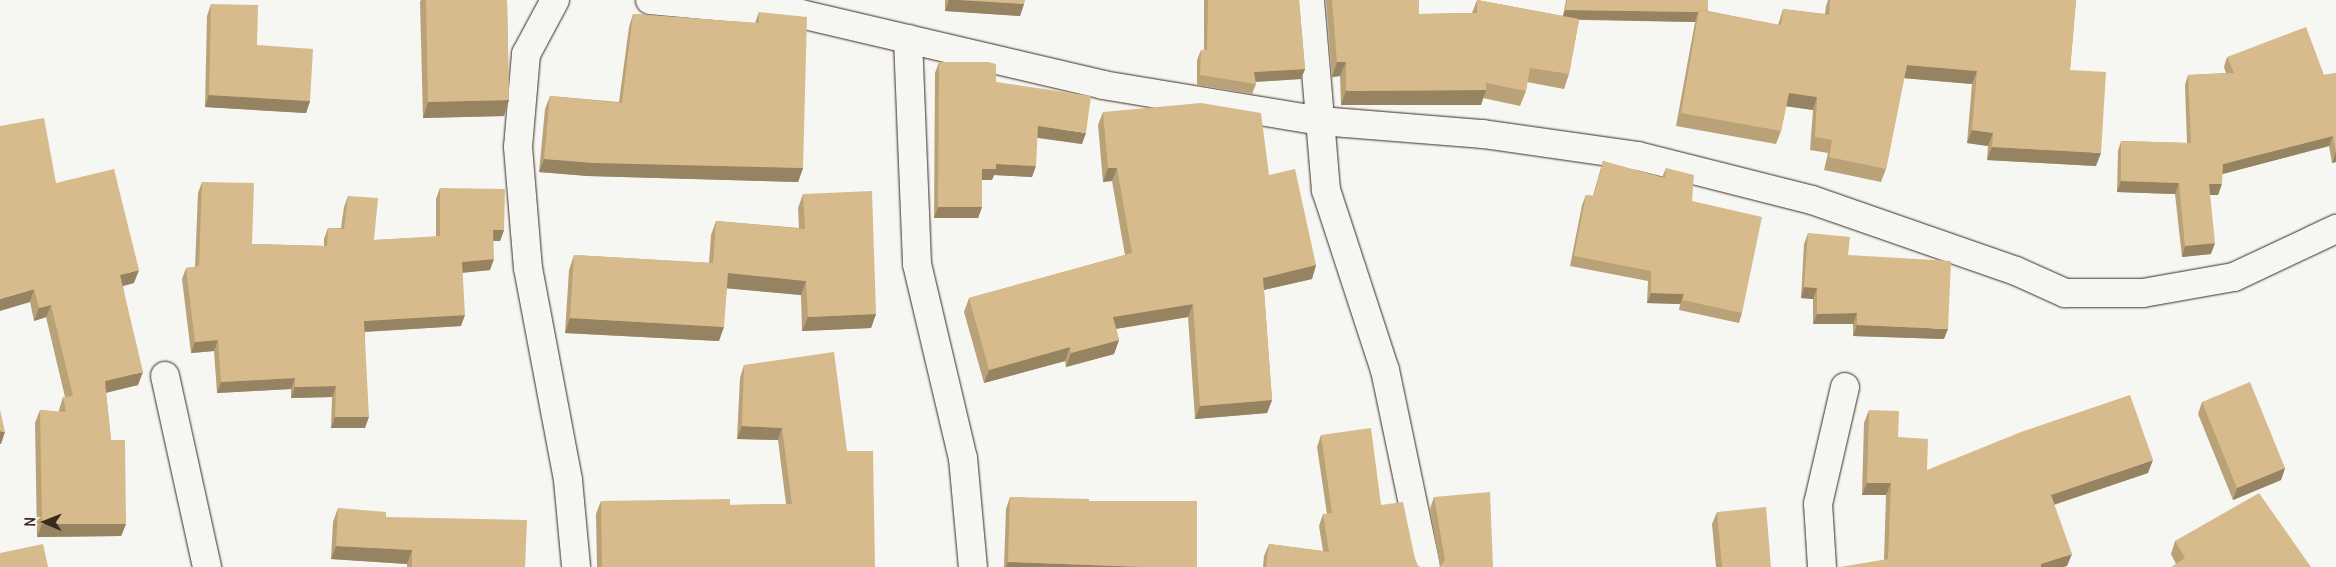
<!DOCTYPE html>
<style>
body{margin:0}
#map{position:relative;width:2336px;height:567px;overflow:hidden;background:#f6f6f2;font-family:Delius,sans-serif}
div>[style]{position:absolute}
.roads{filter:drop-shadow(0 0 1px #3b2a1e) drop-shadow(0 0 1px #3b2a1e)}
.street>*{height:28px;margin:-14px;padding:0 14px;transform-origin:14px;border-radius:14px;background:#f6f6f2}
.wall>*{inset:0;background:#b9a178}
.shaded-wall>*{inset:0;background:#968362}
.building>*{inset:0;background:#d7bb8c}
span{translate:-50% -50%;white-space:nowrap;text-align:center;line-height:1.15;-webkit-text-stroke:4px #f6f6f2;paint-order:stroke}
.north{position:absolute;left:20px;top:497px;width:50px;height:50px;-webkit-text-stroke:4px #f6f6f2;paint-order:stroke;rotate:271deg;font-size:14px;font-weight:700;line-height:20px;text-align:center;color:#3b2a1e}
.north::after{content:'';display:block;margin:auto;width:18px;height:22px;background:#3b2a1e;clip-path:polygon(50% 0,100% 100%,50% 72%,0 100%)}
</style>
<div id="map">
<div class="roads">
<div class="street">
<i style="left:555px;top:0;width:61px;rotate:118.2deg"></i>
<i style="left:526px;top:54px;width:93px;rotate:94.9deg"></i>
<i style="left:518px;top:147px;width:121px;rotate:85.3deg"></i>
<i style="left:528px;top:268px;width:216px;rotate:79.3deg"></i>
<i style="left:568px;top:480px;width:87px;rotate:84.7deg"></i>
<i style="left:650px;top:0;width:152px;rotate:5.3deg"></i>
<i style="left:801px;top:14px;width:310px;rotate:13.2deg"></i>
<i style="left:1103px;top:85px;width:220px;rotate:9.4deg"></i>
<i style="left:1320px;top:121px;width:164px;rotate:4.6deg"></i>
<i style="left:1483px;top:134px;width:157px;rotate:8.1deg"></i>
<i style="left:1638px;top:156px;width:179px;rotate:14.2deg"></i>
<i style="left:1812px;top:200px;width:216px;rotate:19.2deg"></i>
<i style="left:2016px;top:271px;width:54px;rotate:24.2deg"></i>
<i style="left:2065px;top:293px;width:78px"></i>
<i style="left:2143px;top:293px;width:92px;rotate:-10deg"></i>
<i style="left:2234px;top:277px;width:113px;rotate:-25.2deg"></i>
<i style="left:1310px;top:0;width:191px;rotate:85.2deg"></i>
<i style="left:1326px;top:190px;width:189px;rotate:71.9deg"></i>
<i style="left:1385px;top:370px;width:201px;rotate:78.2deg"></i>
<i style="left:908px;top:39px;width:225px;rotate:87.7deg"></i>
<i style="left:917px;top:264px;width:199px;rotate:76.7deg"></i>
<i style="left:963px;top:458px;width:109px;rotate:84.8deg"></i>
<i style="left:165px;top:376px;width:196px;rotate:77.6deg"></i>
<i style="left:1822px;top:567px;width:63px;rotate:-93.6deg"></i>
<i style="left:1818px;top:504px;width:120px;rotate:-77deg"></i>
</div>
</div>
<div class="wall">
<i style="clip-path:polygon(421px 0,507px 0,509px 100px,504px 116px,423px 118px,420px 2px)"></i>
<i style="clip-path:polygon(945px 0,1025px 0,1020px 16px,945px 11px)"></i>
<i style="clip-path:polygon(1204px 0,1299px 0,1305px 69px,1301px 79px,1256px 82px,1256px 84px,1252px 94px,1197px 85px,1197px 60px,1201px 50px,1204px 50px)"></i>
<i style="clip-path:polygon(1326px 0,1419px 0,1419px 14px,1472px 13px,1477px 0,1563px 16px,1566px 0,1708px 0,1708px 11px,1778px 25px,1783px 9px,1825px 14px,1826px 6px,1828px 0,2076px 0,2070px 70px,2096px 166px,1987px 160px,1988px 146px,1967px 143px,1972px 84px,1904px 78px,1886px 169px,1881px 182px,1824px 170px,1828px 153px,1810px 150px,1813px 110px,1786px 106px,1781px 131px,1776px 144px,1676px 126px,1695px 22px,1579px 20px,1569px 74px,1564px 89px,1527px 82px,1526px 91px,1520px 106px,1483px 98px,1481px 105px,1341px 105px,1340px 76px,1332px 77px)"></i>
<i style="clip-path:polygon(211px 4px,257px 45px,310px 101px,306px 113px,205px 107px,207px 16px)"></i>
<i style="clip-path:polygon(759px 12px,803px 168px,798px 182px,588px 176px,539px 172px,545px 109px,550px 96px,619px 102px,629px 27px,633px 14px,755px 23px)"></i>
<i style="clip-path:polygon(2227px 57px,2324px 75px,2336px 73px,2336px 162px,2332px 163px,2329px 146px,2222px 174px,2218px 195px,2210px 195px,2211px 254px,2182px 257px,2175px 194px,2117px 192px,2118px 151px,2121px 141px,2187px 143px,2185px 85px,2188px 75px,2226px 73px,2224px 67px)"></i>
<i style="clip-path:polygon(939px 62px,996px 82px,1082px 144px,1037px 138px,1032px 177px,994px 175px,992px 180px,982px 180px,982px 207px,978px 218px,934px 218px,935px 73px)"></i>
<i style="clip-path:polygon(1103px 112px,1269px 175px,1316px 265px,1312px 279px,1264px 290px,1272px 400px,1267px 413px,1195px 419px,1188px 317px,1116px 329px,1119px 340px,1114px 354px,1066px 367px,1065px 361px,984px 383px,964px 312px,969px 298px,1125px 255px,1112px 181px,1103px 182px,1098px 125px)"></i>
<i style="clip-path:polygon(1603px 161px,1662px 178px,1666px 168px,1692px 201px,1742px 313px,1739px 323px,1679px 310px,1680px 304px,1647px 303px,1648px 281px,1570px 266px,1582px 205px,1586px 195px,1593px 196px,1600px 171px)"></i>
<i style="clip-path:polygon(202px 182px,252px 244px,324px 246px,324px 239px,328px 228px,341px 228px,344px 207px,348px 196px,374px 240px,436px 237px,436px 199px,440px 188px,504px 230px,500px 241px,493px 241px,490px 270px,462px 273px,461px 326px,365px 332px,365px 428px,331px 428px,332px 397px,291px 398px,291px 389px,217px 393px,214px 351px,191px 353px,182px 279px,186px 268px,195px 267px,198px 193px)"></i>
<i style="clip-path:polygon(56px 183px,134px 283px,123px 286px,138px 385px,106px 393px,111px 440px,126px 524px,121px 536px,37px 537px,35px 423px,40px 410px,59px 412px,59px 410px,63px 397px,65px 397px,46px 317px,34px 321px,30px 302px)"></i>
<i style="clip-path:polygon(803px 194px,876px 314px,871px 328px,802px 331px,801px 295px,727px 288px,719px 341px,565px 333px,569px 270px,574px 255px,709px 263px,711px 235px,716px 221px,799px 228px,798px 208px)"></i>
<i style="clip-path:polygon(1808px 233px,1848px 255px,1944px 339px,1853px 336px,1853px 324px,1813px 324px,1813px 299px,1801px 298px,1804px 244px)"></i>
<i style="clip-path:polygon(744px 365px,847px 451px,875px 567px,597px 567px,596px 514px,601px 501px,730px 505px,786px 504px,778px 440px,737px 439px,740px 378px)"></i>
<i style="clip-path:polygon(2202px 402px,2285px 468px,2281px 480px,2233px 500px,2198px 414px)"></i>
<i style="clip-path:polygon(1869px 410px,1898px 437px,1927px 470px,2148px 473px,2054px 505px,2067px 566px,1884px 560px,1886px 495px,1862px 495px,1864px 423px)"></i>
<i style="clip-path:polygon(1321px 435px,1381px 505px,1415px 559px,1418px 566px,1420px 567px,1263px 567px,1264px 556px,1269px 544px,1323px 551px,1319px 526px,1323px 514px,1327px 514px,1317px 447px)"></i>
<i style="clip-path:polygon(1010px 497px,1089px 501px,1197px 567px,1004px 567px,1006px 509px)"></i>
<i style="clip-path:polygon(1434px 497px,1493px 567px,1440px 567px,1430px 509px)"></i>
<i style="clip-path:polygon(338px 508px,386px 517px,525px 567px,407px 567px,407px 564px,331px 559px,333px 522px)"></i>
<i style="clip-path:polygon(1717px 512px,1771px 567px,1716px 567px,1712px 524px)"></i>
<i style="clip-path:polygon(2175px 541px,2311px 567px,2176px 564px,2171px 554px)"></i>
</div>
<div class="shaded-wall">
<i style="clip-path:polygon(949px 0,960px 0,1024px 4px,1020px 16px,945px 11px)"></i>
<i style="clip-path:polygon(1565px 10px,1698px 12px,1695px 22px,1562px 19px)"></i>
<i style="clip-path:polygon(1337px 62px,1346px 62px,1340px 76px,1332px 77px)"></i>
<i style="clip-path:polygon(1907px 65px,1977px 71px,1972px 84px,1902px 78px)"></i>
<i style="clip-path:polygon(1305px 69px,1301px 79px,1251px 82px,1254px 72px)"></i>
<i style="clip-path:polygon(1486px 90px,1481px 105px,1341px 105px,1346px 91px)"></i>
<i style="clip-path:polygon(1789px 93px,1817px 97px,1813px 110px,1784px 106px)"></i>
<i style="clip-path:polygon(209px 95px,310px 101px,306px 113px,205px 107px)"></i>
<i style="clip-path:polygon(509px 100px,504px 116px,423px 118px,428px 102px)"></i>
<i style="clip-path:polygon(1038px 126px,1086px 133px,1082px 144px,1034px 137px)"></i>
<i style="clip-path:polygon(1972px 130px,1993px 133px,1988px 146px,1967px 143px)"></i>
<i style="clip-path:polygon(2333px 136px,2329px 146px,2219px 175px,2223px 164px)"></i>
<i style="clip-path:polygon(1992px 147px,2101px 153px,2096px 166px,1987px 160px)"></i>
<i style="clip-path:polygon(2336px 152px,2336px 162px,2332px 163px)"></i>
<i style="clip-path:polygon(544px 159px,803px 168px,798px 182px,588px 176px,539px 172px)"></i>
<i style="clip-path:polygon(996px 164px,1036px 166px,1032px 177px,994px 175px,992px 180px,978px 180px,982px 169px)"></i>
<i style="clip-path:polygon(1108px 168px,1117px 168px,1112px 181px,1103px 182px)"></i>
<i style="clip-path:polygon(2121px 181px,2179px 183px,2175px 194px,2117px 192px)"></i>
<i style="clip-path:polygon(2209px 184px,2222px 184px,2218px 195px,2205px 195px)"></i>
<i style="clip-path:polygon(938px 207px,982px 207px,978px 218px,934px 218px)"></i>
<i style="clip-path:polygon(493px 230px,504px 230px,500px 241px,489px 241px)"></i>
<i style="clip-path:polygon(2215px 243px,2211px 254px,2182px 257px,2185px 246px)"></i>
<i style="clip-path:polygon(494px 259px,490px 270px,458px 273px,462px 262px)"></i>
<i style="clip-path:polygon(1316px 265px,1312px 279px,1259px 291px,1263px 278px)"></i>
<i style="clip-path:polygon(139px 270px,134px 283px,115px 288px,120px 275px)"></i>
<i style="clip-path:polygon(728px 273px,806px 281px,801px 295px,723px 288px)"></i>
<i style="clip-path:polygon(1804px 287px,1817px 288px,1813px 299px,1801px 298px)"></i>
<i style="clip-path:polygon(34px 289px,30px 302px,0 311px,0 299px)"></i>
<i style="clip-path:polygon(1651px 293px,1684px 294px,1680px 304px,1647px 303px)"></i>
<i style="clip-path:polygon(1193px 304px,1188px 317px,1108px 330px,1113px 317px)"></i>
<i style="clip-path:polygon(51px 305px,46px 317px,34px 321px,39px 308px)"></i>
<i style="clip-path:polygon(1857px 313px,1853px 324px,1813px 324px,1817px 314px)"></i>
<i style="clip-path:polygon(876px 314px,871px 328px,802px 331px,808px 317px)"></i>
<i style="clip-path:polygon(465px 315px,461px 326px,360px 332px,364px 321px)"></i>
<i style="clip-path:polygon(570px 318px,724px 327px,719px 341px,565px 333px)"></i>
<i style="clip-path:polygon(1857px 325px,1948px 329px,1944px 339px,1853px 336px)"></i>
<i style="clip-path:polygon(218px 340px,214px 351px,191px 353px,195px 342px)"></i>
<i style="clip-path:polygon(1119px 340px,1114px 354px,1066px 367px,1071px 353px)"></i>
<i style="clip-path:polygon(1070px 347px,1065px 361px,984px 383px,989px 370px)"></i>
<i style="clip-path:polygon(143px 372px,138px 385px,100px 394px,105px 381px)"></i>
<i style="clip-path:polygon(295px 378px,291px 389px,217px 393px,221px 382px)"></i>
<i style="clip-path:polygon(336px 386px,332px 397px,291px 398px,295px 387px)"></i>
<i style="clip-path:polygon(1272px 400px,1267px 413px,1195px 419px,1200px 406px)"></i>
<i style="clip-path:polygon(335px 417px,369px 417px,365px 428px,331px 428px)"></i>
<i style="clip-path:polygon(742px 426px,782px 428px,778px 440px,737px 439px)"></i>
<i style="clip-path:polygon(0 431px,5px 432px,1px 444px,0 444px)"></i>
<i style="clip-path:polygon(2153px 460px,2148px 473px,2046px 507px,2051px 495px)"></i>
<i style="clip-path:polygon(2285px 468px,2281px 480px,2233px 500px,2237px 488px)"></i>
<i style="clip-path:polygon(1867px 483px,1891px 483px,1886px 495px,1862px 495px)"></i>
<i style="clip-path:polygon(42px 524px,126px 524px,121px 536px,37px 537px)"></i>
<i style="clip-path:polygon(336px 546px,412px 550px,407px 564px,331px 559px)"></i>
<i style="clip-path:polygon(2072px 554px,2067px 566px,2064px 567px,2040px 567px,2041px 564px)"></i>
<i style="clip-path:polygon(1008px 562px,1143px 567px,1006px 567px)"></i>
</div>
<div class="building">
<i style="clip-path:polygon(426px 0,507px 0,509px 100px,428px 102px)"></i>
<i style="clip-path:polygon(960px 0,1025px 0,1024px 4px)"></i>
<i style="clip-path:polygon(1208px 0,1299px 0,1305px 69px,1254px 72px,1256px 84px,1200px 75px,1201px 50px,1207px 50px)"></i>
<i style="clip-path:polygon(1332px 0,1419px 0,1419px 14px,1477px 13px,1477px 0,1579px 19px,1569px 74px,1530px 68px,1526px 91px,1486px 83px,1486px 90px,1346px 91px,1346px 62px,1337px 62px)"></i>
<i style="clip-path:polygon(1567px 0,1708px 0,1708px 11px,1699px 10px,1698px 12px,1565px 10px)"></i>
<i style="clip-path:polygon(1830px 0,2076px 0,2070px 70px,2106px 72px,2101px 153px,1992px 147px,1993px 133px,1972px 130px,1977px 71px,1907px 65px,1886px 169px,1829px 157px,1832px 140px,1815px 137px,1817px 97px,1789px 93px,1781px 131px,1681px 113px,1699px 10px,1781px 25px,1783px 9px,1829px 15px)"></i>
<i style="clip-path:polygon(211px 4px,258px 5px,257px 45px,313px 49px,310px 101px,209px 95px)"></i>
<i style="clip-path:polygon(759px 12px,807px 17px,803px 168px,593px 163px,544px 159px,550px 96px,622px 103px,633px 14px,759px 23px)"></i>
<i style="clip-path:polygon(2306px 27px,2324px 75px,2336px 73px,2336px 152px,2333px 136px,2223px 164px,2222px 184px,2209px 184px,2215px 243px,2185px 246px,2179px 183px,2121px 181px,2121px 141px,2191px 143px,2188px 75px,2234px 73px,2227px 57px)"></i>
<i style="clip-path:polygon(939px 62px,988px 62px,996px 64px,996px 82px,1091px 96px,1086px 133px,1038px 126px,1036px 166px,996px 164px,996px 169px,982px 169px,982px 207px,938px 207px)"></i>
<i style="clip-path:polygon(1201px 103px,1261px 113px,1269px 175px,1295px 169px,1316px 265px,1263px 278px,1272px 400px,1200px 406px,1193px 304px,1113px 317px,1119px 340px,1071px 353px,1070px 347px,989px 370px,969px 298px,1132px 253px,1117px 168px,1108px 168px,1103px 112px)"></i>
<i style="clip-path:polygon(44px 118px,56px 183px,114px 169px,139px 270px,120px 275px,143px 372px,105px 381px,111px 440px,125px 440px,126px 524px,42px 524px,40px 410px,66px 412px,63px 397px,73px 396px,51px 305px,39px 308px,34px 289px,0 299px,0 126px)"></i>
<i style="clip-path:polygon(1603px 161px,1665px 178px,1666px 168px,1694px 175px,1692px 201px,1762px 217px,1742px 313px,1682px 300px,1684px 294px,1651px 293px,1651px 271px,1574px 256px,1586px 195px,1594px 196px)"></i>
<i style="clip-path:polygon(202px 182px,254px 183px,252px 244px,327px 246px,328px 228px,344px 229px,348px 196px,378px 198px,374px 240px,440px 236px,440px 188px,505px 189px,504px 230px,493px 230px,494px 259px,462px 262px,465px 315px,364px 321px,369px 417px,335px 417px,336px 386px,295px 387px,295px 378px,221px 382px,218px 340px,195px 342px,186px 268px,199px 266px)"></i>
<i style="clip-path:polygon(872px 191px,876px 314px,808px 317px,806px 281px,728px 273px,724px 327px,570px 318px,574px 255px,713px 263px,716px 221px,805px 229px,803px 194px)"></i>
<i style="clip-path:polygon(1808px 233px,1850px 237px,1848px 255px,1951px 261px,1948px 329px,1857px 325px,1857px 313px,1817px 314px,1817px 288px,1804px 287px)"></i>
<i style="clip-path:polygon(834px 352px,847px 451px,873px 451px,875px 567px,602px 567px,601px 501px,730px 499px,730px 505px,792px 504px,782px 428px,742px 426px,744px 365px)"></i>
<i style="clip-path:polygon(2250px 382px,2285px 468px,2237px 488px,2202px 402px)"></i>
<i style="clip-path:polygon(2130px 395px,2153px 460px,2051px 495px,2072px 554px,2041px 564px,2041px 567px,1840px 567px,1888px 559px,1891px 483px,1867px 483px,1869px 410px,1899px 411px,1898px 437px,1928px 439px,1927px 470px,2021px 432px)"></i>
<i style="clip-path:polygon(0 410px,5px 432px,0 431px)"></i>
<i style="clip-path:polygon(1371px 428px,1381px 505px,1403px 502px,1415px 559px,1418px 566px,1420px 567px,1266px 567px,1269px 544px,1329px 552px,1323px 514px,1332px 513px,1321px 435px)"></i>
<i style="clip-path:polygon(1490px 492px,1493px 567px,1440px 567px,1445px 560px,1434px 497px)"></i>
<i style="clip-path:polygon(2259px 493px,2311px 567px,2171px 567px,2185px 558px,2175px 541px)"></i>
<i style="clip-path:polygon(1010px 497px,1089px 499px,1089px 501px,1197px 501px,1197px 567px,1143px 567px,1008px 562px)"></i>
<i style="clip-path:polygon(1766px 507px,1771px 567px,1722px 567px,1717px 512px)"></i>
<i style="clip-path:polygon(338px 508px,386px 512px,386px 517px,527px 520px,525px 567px,412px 567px,412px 550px,336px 546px)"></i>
<i style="clip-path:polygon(43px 544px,48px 567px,0 567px,0 553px)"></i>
</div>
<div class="north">N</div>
</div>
